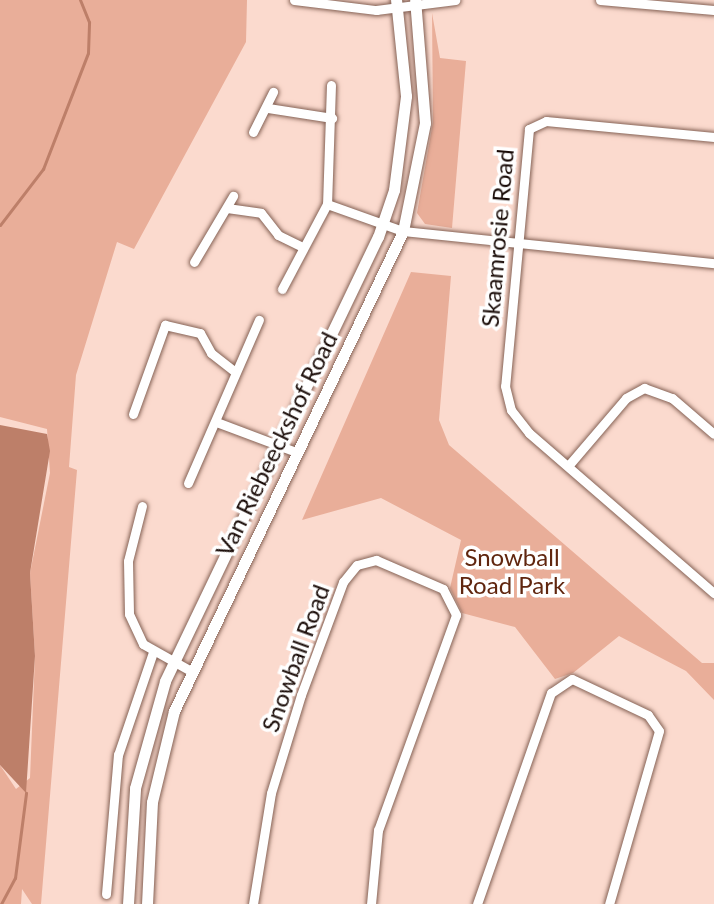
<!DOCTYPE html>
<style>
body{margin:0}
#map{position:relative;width:714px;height:904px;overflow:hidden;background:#fbdace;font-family:Lato,sans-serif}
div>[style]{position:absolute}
.green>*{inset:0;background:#e9ae99}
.water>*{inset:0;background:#bd7f69}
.stream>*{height:3px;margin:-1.5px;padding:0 1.5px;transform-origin:1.5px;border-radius:1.5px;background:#bd7f69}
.roads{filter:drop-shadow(0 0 2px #856255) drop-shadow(0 0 2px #856255)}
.minor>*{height:9px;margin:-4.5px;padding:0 4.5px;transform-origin:4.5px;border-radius:4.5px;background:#fff}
.tertiary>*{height:11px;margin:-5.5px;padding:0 5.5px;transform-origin:5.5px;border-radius:5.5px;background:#fff}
span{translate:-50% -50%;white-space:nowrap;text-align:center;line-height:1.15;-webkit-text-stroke:7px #fff;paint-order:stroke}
.street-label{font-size:24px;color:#190b07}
.park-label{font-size:24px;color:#60260f}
</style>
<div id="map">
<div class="green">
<i style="clip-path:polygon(0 0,247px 0,246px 42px,134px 249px,117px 242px,76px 375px,69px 467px,77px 470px,41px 904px,32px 904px,22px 889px,21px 904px,0 904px,0 765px,16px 789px,30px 778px,35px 656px,30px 573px,50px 473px,47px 429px,0 417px)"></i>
<i style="clip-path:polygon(432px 13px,440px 58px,466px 61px,452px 228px,425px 224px,417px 213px,433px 122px)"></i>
<i style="clip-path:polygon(411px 272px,451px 276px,439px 420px,449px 445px,702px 663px,714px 663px,714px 700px,686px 671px,619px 636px,573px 673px,555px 679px,515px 627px,462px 613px,450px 588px,461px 540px,381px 498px,302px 520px)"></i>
</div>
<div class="water">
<i style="clip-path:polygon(0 425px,47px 434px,50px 451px,30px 573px,35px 656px,26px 793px,0 765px)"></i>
</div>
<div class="stream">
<i style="left:0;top:225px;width:71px;rotate:-52.5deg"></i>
<i style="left:43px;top:169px;width:124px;rotate:-68.8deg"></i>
<i style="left:88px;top:53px;width:31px;rotate:-88deg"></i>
<i style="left:89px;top:22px;width:24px;rotate:-112deg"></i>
<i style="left:1px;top:904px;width:30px;rotate:-62deg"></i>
<i style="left:15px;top:878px;width:86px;rotate:-82.6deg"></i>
</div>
<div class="roads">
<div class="minor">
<i style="left:294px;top:0;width:83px;rotate:7deg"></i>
<i style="left:376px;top:10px;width:80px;rotate:-7.2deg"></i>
<i style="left:600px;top:0;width:114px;rotate:5deg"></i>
<i style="left:331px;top:85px;width:119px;rotate:91.9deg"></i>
<i style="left:327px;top:204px;width:81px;rotate:19.6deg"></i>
<i style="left:403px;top:231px;width:313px;rotate:5.9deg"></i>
<i style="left:268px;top:108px;width:65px;rotate:8.9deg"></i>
<i style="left:253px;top:132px;width:45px;rotate:-63.4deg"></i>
<i style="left:714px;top:137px;width:169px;rotate:-174.6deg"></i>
<i style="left:546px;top:121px;width:19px;rotate:155deg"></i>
<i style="left:529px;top:129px;width:258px;rotate:95.3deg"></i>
<i style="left:505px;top:386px;width:25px;rotate:76deg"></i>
<i style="left:511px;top:410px;width:29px;rotate:52deg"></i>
<i style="left:529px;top:433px;width:245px;rotate:40.9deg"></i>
<i style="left:227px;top:208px;width:34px;rotate:8deg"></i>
<i style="left:261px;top:213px;width:28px;rotate:52deg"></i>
<i style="left:278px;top:235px;width:25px;rotate:26deg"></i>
<i style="left:194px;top:262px;width:77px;rotate:-59.4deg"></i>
<i style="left:282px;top:289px;width:96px;rotate:-62.1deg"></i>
<i style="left:133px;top:414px;width:95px;rotate:-70.2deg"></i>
<i style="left:165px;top:325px;width:36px;rotate:13deg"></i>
<i style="left:200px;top:333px;width:23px;rotate:61deg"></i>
<i style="left:211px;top:353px;width:28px;rotate:38deg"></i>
<i style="left:219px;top:423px;width:82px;rotate:20.6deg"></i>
<i style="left:568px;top:466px;width:89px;rotate:-49.5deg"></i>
<i style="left:626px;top:398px;width:21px;rotate:-29deg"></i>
<i style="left:644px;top:388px;width:30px;rotate:20deg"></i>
<i style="left:672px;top:398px;width:55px;rotate:40.6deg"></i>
<i style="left:188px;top:483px;width:178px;rotate:-66.5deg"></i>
<i style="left:142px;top:506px;width:57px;rotate:104.3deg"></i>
<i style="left:128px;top:561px;width:53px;rotate:88.9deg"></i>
<i style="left:129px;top:614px;width:33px;rotate:65deg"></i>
<i style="left:143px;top:644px;width:55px;rotate:29.4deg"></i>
<i style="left:106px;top:894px;width:140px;rotate:-85.1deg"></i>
<i style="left:118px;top:755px;width:109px;rotate:-71.2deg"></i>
<i style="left:253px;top:904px;width:112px;rotate:-80.8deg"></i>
<i style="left:271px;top:793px;width:102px;rotate:-73deg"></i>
<i style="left:301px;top:695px;width:121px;rotate:-69.6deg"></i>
<i style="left:343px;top:582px;width:22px;rotate:-51deg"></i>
<i style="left:357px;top:565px;width:20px;rotate:-15deg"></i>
<i style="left:376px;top:560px;width:73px;rotate:23.4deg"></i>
<i style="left:443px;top:589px;width:29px;rotate:63deg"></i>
<i style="left:456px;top:615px;width:229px;rotate:109.9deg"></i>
<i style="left:378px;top:830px;width:74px;rotate:95.4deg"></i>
<i style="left:477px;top:904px;width:224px;rotate:-70.7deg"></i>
<i style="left:551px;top:693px;width:25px;rotate:-34deg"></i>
<i style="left:572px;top:679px;width:84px;rotate:25.3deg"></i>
<i style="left:648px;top:715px;width:19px;rotate:55deg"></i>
<i style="left:659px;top:731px;width:180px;rotate:106.1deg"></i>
</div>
<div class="tertiary">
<i style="left:128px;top:904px;width:116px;rotate:-86.5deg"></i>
<i style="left:135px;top:788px;width:111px;rotate:-74.3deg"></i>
<i style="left:165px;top:681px;width:492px;rotate:-64.4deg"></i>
<i style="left:378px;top:237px;width:50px;rotate:-71.2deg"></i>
<i style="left:394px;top:190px;width:95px;rotate:-82.7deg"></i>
<i style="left:406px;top:96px;width:97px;rotate:-95.9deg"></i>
<i style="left:147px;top:904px;width:102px;rotate:-87.2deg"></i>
<i style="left:152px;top:802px;width:94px;rotate:-76.4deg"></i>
<i style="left:174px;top:711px;width:532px;rotate:-64.49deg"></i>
<i style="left:403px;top:231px;width:110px;rotate:-78.5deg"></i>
<i style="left:425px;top:123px;width:123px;rotate:-94.6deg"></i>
</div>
</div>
<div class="street-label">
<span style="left:497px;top:238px;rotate:-85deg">Skaamrosie Road</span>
<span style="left:276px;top:444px;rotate:-64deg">Van Riebeeckshof Road</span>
<span style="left:295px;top:658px;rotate:-70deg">Snowball Road</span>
</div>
<div class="park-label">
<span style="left:512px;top:571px">Snowball<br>Road Park</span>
</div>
</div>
